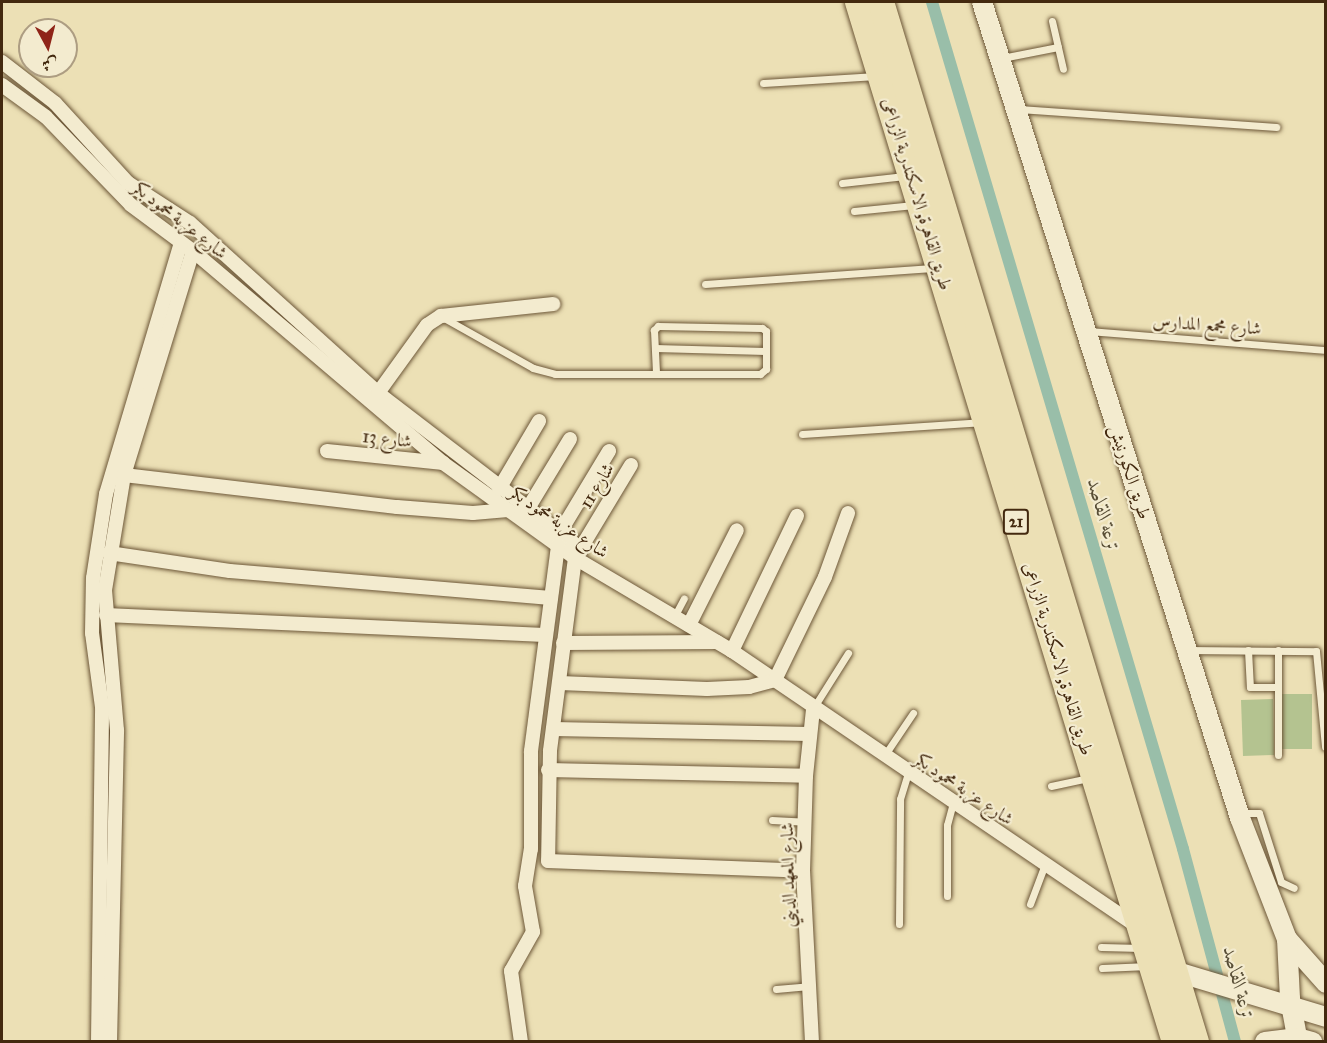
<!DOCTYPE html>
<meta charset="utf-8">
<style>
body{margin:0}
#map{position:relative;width:1327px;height:1043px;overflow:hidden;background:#ece0b5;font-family:"IM FELL Great Primer",Amiri,serif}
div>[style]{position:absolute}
.green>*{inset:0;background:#b4c390}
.canal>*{height:12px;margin:-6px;padding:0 6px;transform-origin:6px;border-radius:6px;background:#99bea9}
.roads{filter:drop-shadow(0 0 2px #6d5738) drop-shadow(0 0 2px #6d5738)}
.lane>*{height:7px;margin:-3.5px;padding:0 3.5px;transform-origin:3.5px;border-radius:3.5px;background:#f3ebcf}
.street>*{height:14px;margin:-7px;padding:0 7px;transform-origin:7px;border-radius:7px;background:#f3ebcf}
.secondary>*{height:20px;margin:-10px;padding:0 10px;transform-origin:10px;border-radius:10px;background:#f3ebcf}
.highway>*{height:26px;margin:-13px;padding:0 13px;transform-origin:13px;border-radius:13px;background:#ece0b5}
span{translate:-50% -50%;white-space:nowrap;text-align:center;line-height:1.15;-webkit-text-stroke:4.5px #f3ebcf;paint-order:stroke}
.shield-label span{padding:2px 4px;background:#f3ebcf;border:2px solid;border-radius:4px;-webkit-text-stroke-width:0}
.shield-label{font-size:16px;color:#43290f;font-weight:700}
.street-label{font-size:18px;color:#43290f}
.water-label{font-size:20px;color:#584e36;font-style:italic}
.frame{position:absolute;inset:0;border:3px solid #43290f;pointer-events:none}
.north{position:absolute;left:18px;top:18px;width:60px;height:60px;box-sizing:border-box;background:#f3ebcf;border:2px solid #ad9d82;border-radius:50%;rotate:173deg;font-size:16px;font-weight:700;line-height:24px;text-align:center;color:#43290f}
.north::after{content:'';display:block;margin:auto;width:21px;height:27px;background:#8f2418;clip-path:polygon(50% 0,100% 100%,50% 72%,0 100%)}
</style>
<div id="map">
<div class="green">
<i style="clip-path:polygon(1281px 694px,1312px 694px,1312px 749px,1281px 749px)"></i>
<i style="clip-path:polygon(1273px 699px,1274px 755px,1243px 756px,1241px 700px)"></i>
</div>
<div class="canal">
<i style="left:932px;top:2px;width:883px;rotate:73.49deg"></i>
<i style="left:1183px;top:849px;width:200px;rotate:74.9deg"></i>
</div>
<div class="roads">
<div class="lane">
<i style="left:1052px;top:21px;width:49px;rotate:77.1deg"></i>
<i style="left:1002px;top:58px;width:57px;rotate:-11.1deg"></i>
<i style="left:763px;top:83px;width:114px;rotate:-3.5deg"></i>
<i style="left:1019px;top:109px;width:258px;rotate:4deg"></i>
<i style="left:842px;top:183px;width:63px;rotate:-6.3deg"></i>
<i style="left:854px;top:211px;width:60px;rotate:-5.7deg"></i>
<i style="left:705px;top:284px;width:228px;rotate:-4deg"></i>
<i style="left:444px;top:318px;width:102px;rotate:29.3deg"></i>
<i style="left:533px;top:368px;width:23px;rotate:15deg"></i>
<i style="left:555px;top:374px;width:205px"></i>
<i style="left:760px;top:374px;width:8px;rotate:-40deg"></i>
<i style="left:766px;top:369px;width:38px;rotate:-90deg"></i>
<i style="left:766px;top:331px;width:5px;rotate:-143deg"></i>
<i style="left:762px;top:328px;width:104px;rotate:-178.9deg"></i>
<i style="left:658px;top:326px;width:6px;rotate:135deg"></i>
<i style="left:654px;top:330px;width:43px;rotate:87.3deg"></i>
<i style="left:1089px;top:331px;width:238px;rotate:4.6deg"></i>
<i style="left:655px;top:348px;width:110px;rotate:1.6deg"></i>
<i style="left:802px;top:434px;width:179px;rotate:-3.8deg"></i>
<i style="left:674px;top:617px;width:21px;rotate:-62deg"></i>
<i style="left:1190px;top:650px;width:126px;rotate:0.5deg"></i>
<i style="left:1316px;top:651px;width:96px;rotate:84.6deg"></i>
<i style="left:1248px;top:650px;width:37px;rotate:87deg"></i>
<i style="left:1250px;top:687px;width:28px"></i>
<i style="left:814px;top:707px;width:64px;rotate:-57.8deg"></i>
<i style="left:1278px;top:755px;width:105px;rotate:-90deg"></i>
<i style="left:884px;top:756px;width:52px;rotate:-56deg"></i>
<i style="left:1051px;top:786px;width:39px;rotate:-12deg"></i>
<i style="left:1241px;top:813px;width:18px"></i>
<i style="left:1259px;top:813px;width:72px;rotate:72.3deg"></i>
<i style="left:1281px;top:882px;width:14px;rotate:25deg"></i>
<i style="left:772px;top:820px;width:33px;rotate:3deg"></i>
<i style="left:947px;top:896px;width:71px;rotate:-90deg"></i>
<i style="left:947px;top:825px;width:23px;rotate:-75deg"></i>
<i style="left:1030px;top:904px;width:43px;rotate:-69.4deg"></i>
<i style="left:899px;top:924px;width:125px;rotate:-89.5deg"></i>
<i style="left:900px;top:799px;width:28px;rotate:-73deg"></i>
<i style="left:1101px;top:947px;width:40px;rotate:1.4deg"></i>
<i style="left:1102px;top:968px;width:46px;rotate:-2.5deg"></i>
<i style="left:776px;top:989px;width:33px;rotate:-5deg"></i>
</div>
<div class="street">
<i style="left:2px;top:62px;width:67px;rotate:37.7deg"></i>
<i style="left:55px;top:103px;width:108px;rotate:47.6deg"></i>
<i style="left:128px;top:183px;width:74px;rotate:32.8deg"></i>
<i style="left:190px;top:223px;width:253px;rotate:42.1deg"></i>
<i style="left:378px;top:393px;width:256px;rotate:37.5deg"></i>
<i style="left:2px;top:85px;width:54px;rotate:36deg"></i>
<i style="left:46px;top:117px;width:122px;rotate:46deg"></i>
<i style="left:131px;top:205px;width:77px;rotate:36.6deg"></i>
<i style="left:193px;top:251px;width:328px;rotate:40.3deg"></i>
<i style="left:443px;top:463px;width:163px;rotate:35.7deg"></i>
<i style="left:575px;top:558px;width:182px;rotate:30.6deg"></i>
<i style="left:732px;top:651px;width:492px;rotate:34.2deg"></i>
<i style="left:378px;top:393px;width:84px;rotate:-54.2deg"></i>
<i style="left:427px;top:325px;width:17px;rotate:-33deg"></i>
<i style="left:441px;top:316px;width:113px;rotate:-6.1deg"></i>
<i style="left:327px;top:451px;width:117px;rotate:5.9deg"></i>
<i style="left:631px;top:465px;width:109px;rotate:121.1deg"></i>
<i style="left:575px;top:558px;width:195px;rotate:97.4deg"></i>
<i style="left:550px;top:751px;width:110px;rotate:91deg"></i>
<i style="left:548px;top:861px;width:255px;rotate:2.2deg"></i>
<i style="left:124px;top:475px;width:275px;rotate:6.7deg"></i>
<i style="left:397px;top:507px;width:76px;rotate:4.5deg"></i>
<i style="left:473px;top:513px;width:35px;rotate:-5deg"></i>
<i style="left:499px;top:489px;width:79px;rotate:-59.5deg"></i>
<i style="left:527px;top:510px;width:83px;rotate:-58.8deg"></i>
<i style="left:559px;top:534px;width:97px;rotate:-58.9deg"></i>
<i style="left:109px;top:553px;width:122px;rotate:8.5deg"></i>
<i style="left:230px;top:571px;width:322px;rotate:4.8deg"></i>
<i style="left:106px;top:615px;width:439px;rotate:2.6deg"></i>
<i style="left:689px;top:625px;width:106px;rotate:-63.2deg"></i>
<i style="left:563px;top:643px;width:154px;rotate:-0.4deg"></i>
<i style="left:732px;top:651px;width:150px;rotate:-64.3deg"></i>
<i style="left:560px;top:683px;width:147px;rotate:2.3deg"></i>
<i style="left:707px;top:689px;width:42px;rotate:-2.7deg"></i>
<i style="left:749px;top:687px;width:27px;rotate:-15deg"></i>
<i style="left:775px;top:680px;width:114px;rotate:-64.1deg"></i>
<i style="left:825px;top:577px;width:68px;rotate:-70.2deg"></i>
<i style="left:553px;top:729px;width:256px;rotate:1.1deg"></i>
<i style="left:548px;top:770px;width:258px;rotate:1.3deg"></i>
<i style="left:98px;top:1042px;width:335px;rotate:-89.3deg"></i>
<i style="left:102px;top:707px;width:75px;rotate:-97.7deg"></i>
<i style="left:92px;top:633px;width:55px;rotate:-89deg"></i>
<i style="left:93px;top:578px;width:85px;rotate:-81.2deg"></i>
<i style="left:106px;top:494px;width:262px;rotate:-73.4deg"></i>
<i style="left:110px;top:1042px;width:312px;rotate:-88.7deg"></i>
<i style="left:117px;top:730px;width:141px;rotate:-94.9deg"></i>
<i style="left:105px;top:590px;width:117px;rotate:-80.6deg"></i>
<i style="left:124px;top:475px;width:234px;rotate:-72.9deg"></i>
<i style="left:521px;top:1042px;width:72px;rotate:-98deg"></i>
<i style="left:511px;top:971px;width:45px;rotate:-60.6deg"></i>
<i style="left:533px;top:932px;width:47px;rotate:-99.9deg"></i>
<i style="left:525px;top:886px;width:37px;rotate:-81deg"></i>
<i style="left:531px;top:849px;width:98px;rotate:-90deg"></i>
<i style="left:531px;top:751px;width:208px;rotate:-82.5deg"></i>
<i style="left:812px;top:1042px;width:171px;rotate:-93deg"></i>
<i style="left:803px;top:871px;width:95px;rotate:-88.2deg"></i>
<i style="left:806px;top:776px;width:67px;rotate:-84deg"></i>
</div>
<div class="secondary">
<i style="left:982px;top:2px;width:856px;rotate:72.45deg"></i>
<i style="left:1240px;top:818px;width:130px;rotate:68.8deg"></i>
<i style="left:1287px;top:939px;width:59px;rotate:48.4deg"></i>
<i style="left:1287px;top:939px;width:60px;rotate:87.1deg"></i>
<i style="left:1290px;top:999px;width:44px;rotate:79.5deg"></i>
<i style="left:1174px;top:971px;width:159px;rotate:16.8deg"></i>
<i style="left:1265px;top:1042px;width:33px;rotate:-7deg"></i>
<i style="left:1298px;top:1038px;width:15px;rotate:16deg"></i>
</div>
<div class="highway">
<i style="left:858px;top:2px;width:1087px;rotate:73.05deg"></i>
<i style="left:881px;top:2px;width:1087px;rotate:73.15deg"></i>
</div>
</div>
<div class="shield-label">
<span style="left:1016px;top:522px">21</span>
</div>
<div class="street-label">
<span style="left:917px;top:194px;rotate:73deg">طريق القاهرة, الاسكندرية الزراعى</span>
<span style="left:180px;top:220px;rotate:38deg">شارع عزبة محمود بكر</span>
<span style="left:1207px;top:325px;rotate:4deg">شارع مجمع المدارس</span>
<span style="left:387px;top:439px;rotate:6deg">شارع 13</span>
<span style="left:1130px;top:472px;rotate:72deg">طريق الكورنيش</span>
<span style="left:597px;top:486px;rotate:-59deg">شارع 11</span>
<span style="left:559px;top:522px;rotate:34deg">شارع عزبة محمود بكر</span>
<span style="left:1058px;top:659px;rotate:73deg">طريق القاهرة, الاسكندرية الزراعى</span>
<span style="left:964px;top:789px;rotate:34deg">شارع عزبة محمود بكر</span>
<span style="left:788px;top:875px;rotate:-91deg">شارع المعهد الديني</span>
</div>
<div class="water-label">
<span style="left:1104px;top:515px;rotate:74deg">ترعة القاصد</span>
<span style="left:1239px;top:983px;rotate:75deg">ترعة القاصد</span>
</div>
<div class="frame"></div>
<div class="north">ش</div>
</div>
